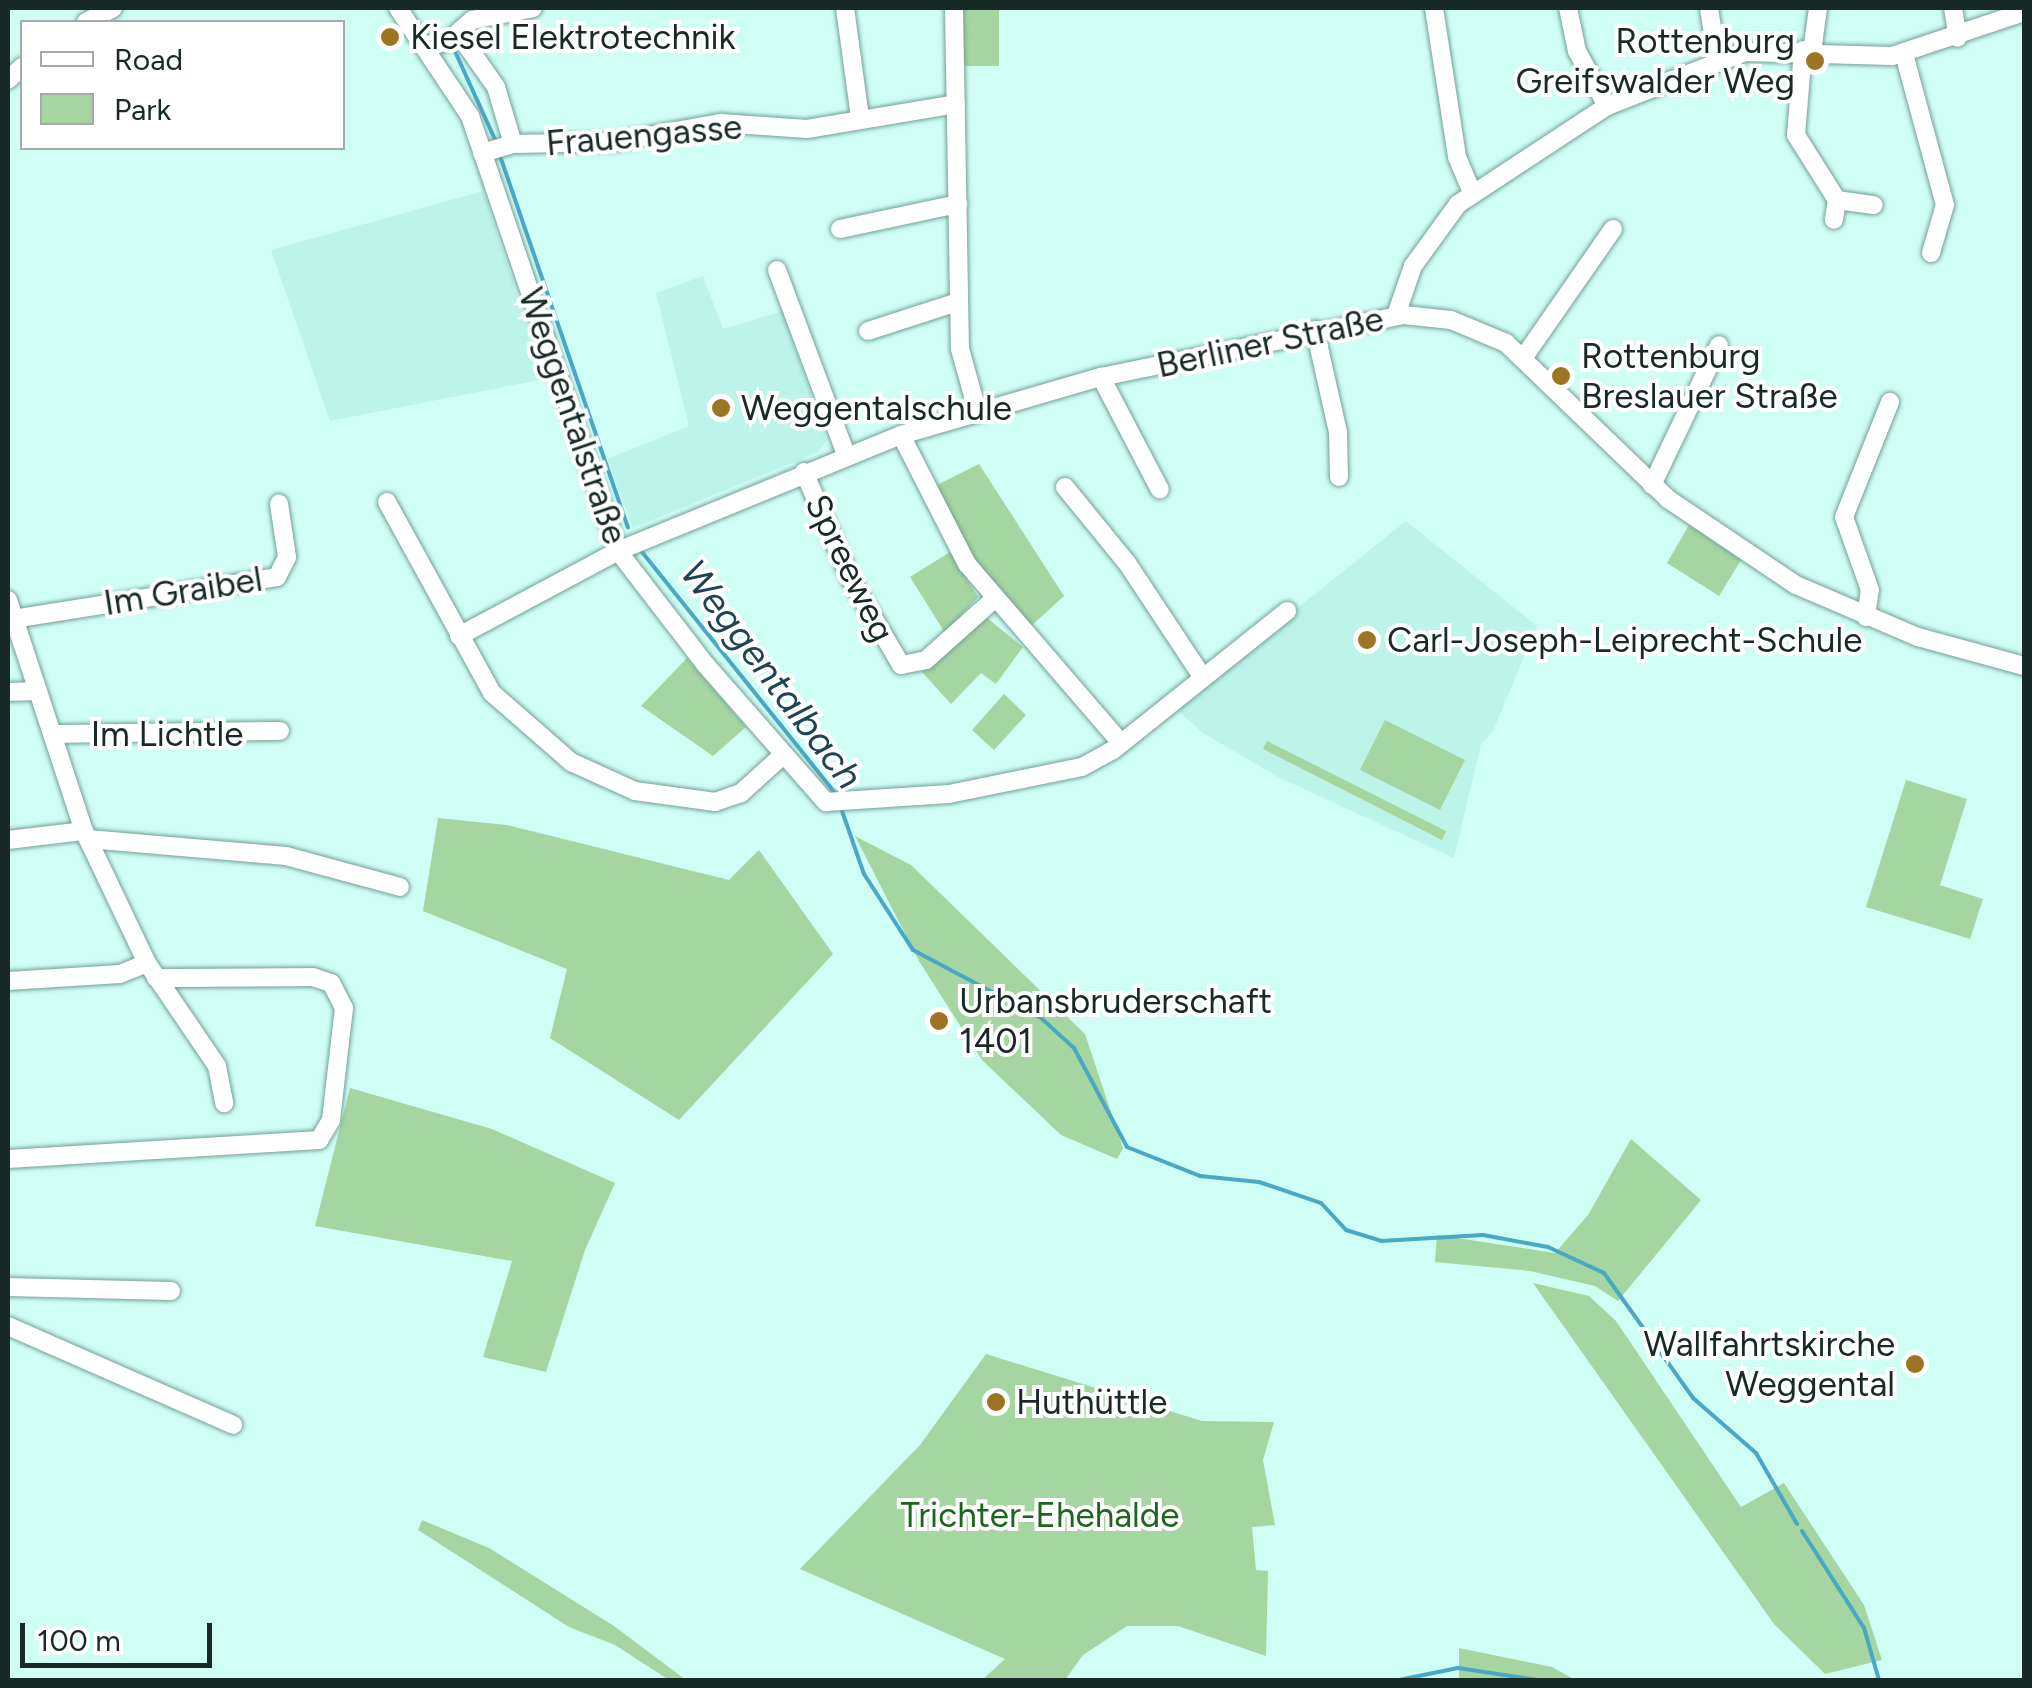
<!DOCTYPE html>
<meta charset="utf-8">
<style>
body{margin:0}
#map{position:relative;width:2032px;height:1688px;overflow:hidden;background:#cffef5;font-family:Figtree,sans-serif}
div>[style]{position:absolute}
.built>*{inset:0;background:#bcf4ea}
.green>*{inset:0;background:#a5d6a1}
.stream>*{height:4px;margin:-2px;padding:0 2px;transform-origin:2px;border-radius:2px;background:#4aa7c6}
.roads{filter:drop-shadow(0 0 2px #739f98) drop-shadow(0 0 2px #739f98)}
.minor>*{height:18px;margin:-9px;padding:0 9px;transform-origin:9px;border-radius:9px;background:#fff}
.dots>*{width:28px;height:28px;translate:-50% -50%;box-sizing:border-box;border:5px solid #fff;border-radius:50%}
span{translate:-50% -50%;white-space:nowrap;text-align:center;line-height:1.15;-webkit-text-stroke:8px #fff;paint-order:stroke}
.poi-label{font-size:35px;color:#182a27}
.left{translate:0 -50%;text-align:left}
.right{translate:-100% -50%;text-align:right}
.street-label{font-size:35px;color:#182a27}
.park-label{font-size:35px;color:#1d651b}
.water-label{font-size:38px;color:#1c4553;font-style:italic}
.frame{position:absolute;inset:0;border:10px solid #182a27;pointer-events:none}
.legend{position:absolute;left:20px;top:20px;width:325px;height:130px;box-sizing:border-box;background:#fff;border:2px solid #a3aaa9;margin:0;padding:12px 18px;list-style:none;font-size:30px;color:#182a27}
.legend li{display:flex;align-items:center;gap:20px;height:50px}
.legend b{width:50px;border:2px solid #a3aaa9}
.scale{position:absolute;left:20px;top:1623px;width:192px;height:45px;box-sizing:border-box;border:5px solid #182a27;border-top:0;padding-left:12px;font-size:30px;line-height:35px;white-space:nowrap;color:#182a27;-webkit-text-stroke:8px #fff;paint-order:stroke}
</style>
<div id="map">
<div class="built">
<i style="clip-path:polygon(483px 191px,545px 379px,330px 421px,271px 250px)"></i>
<i style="clip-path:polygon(703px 276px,723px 329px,783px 311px,826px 441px,818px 452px,633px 528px,607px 459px,689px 426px,656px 293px)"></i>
<i style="clip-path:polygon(1406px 521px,1537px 626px,1493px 731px,1481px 744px,1454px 858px,1280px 778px,1203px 733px,1174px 707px)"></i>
</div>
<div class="green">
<i style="clip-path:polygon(961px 8px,999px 8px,999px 66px,961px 66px)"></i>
<i style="clip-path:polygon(979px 464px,1064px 596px,1029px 628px,957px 535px,933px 487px)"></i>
<i style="clip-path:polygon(1689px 525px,1741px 560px,1719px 596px,1667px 563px)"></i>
<i style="clip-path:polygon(950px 552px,978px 597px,945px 633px,910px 577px)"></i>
<i style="clip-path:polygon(987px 618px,1023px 647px,996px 684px,981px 673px,951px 704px,922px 672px)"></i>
<i style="clip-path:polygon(687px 658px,746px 727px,713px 756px,641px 706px)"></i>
<i style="clip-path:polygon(1004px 694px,1026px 715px,994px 750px,972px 730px)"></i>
<i style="clip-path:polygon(1385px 720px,1465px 760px,1440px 810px,1360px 770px)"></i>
<i style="clip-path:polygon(1267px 741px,1446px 831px,1442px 840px,1263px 749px)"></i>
<i style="clip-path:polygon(1906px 780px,1967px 799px,1940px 885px,1983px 899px,1970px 939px,1866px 907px)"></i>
<i style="clip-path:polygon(438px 818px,507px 825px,729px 880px,759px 850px,833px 954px,679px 1120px,550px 1038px,567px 969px,423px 911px)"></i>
<i style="clip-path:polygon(855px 836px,911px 865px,1085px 1034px,1123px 1148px,1117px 1159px,1061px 1135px,982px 1060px,919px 961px)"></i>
<i style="clip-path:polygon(350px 1088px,492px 1129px,615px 1183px,585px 1250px,546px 1372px,483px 1357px,512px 1261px,315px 1226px)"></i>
<i style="clip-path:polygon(1631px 1139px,1701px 1200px,1618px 1301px,1595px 1286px,1530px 1271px,1435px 1262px,1437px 1235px,1555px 1253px,1588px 1215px)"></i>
<i style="clip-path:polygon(1533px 1283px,1589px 1296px,1616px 1321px,1741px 1507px,1784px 1483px,1864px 1605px,1882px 1660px,1825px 1674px,1774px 1624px)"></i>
<i style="clip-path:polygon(986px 1354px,1202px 1421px,1274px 1422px,1263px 1460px,1275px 1525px,1252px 1527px,1256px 1570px,1268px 1571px,1266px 1656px,1178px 1626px,1127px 1626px,1083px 1655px,1065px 1680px,982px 1680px,1005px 1659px,800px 1569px,920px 1445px)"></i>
<i style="clip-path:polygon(422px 1520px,489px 1548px,614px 1626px,686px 1680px,669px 1680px,615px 1645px,569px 1627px,418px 1530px)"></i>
<i style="clip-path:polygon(1459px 1648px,1552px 1667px,1575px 1680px,1459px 1680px)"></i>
</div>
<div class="stream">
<i style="left:453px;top:47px;width:107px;rotate:65.6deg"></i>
<i style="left:499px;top:153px;width:396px;rotate:71deg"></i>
<i style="left:642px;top:552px;width:310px;rotate:51.3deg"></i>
<i style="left:841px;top:808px;width:70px;rotate:70.8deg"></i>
<i style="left:864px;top:874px;width:90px;rotate:57.2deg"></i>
<i style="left:913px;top:950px;width:145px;rotate:28deg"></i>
<i style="left:1041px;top:1018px;width:45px;rotate:42.3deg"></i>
<i style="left:1074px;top:1048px;width:112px;rotate:61.8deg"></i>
<i style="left:1127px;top:1147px;width:79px;rotate:21.7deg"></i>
<i style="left:1200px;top:1176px;width:59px;rotate:5.8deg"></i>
<i style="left:1259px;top:1182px;width:65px;rotate:18.7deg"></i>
<i style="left:1321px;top:1203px;width:37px;rotate:47deg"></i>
<i style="left:1346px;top:1230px;width:37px;rotate:17deg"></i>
<i style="left:1381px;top:1241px;width:102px;rotate:-3.4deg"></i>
<i style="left:1483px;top:1235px;width:66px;rotate:10.5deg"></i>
<i style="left:1548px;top:1247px;width:62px;rotate:24.9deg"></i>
<i style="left:1604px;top:1273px;width:153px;rotate:54.5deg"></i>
<i style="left:1693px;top:1398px;width:84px;rotate:41.1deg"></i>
<i style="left:1756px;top:1453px;width:82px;rotate:60deg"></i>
<i style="left:1802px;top:1531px;width:115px;rotate:57.4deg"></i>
<i style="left:1864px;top:1628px;width:54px;rotate:73.9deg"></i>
<i style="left:1399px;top:1680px;width:60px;rotate:-11.5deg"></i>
<i style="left:1458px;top:1668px;width:80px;rotate:8.6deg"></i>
</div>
<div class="roads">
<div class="minor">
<i style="left:398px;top:8px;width:130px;rotate:56.3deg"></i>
<i style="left:470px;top:116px;width:459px;rotate:71.2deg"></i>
<i style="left:618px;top:551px;width:143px;rotate:52.4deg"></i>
<i style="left:705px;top:664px;width:184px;rotate:48.8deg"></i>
<i style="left:826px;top:802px;width:123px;rotate:-3.7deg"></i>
<i style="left:949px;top:794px;width:136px;rotate:-11.5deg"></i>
<i style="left:1082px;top:767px;width:35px;rotate:-29deg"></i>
<i style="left:1113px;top:750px;width:223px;rotate:-38.6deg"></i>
<i style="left:845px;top:8px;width:110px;rotate:82.2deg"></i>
<i style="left:954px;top:8px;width:341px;rotate:89deg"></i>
<i style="left:960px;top:349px;width:63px;rotate:74.4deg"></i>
<i style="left:1434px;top:8px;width:151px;rotate:81.2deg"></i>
<i style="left:1457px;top:157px;width:38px;rotate:67deg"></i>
<i style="left:1568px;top:8px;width:44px;rotate:78.2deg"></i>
<i style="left:1577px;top:51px;width:63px;rotate:61.4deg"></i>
<i style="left:1709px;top:8px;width:53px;rotate:81.3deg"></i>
<i style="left:1953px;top:8px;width:30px;rotate:81deg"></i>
<i style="left:86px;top:22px;width:30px;rotate:-27deg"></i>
<i style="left:458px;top:33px;width:66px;rotate:54.9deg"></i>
<i style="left:496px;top:87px;width:59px;rotate:73.4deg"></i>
<i style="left:427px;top:45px;width:20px;rotate:-9deg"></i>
<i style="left:447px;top:42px;width:33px;rotate:-41deg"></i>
<i style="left:472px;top:20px;width:62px;rotate:-11.1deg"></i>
<i style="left:1803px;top:50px;width:85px;rotate:94.7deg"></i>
<i style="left:1796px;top:135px;width:77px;rotate:57.8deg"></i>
<i style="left:1837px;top:200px;width:20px;rotate:99deg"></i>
<i style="left:1812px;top:52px;width:44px;rotate:-82.2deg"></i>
<i style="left:1904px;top:54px;width:156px;rotate:74.8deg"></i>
<i style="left:1945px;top:205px;width:50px;rotate:106.3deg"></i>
<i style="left:8px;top:80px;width:19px;rotate:-43deg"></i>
<i style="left:482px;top:153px;width:32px;rotate:-16deg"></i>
<i style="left:513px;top:144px;width:101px;rotate:-1.1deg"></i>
<i style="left:614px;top:142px;width:109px;rotate:-10.1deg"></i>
<i style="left:721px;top:123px;width:86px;rotate:4deg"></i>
<i style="left:807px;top:129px;width:151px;rotate:-9.5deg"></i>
<i style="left:1837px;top:200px;width:37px;rotate:8deg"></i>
<i style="left:840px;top:229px;width:121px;rotate:-12deg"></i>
<i style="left:777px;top:270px;width:197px;rotate:69.5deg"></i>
<i style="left:1396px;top:315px;width:52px;rotate:-70.9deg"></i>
<i style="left:1413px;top:266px;width:77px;rotate:-54deg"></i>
<i style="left:1458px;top:204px;width:178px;rotate:-33.3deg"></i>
<i style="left:1607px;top:106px;width:148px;rotate:-21.4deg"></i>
<i style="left:1745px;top:52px;width:147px;rotate:1.6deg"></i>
<i style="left:1892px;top:56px;width:139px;rotate:-18.4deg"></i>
<i style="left:1315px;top:330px;width:105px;rotate:77.3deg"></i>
<i style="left:1338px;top:432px;width:45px;rotate:88.7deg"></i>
<i style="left:868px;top:331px;width:95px;rotate:-17.9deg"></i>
<i style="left:1524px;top:357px;width:156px;rotate:-55.2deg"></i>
<i style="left:1101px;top:377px;width:127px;rotate:62.4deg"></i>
<i style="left:901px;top:435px;width:145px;rotate:62.9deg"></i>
<i style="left:967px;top:564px;width:236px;rotate:49.3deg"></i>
<i style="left:804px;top:472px;width:116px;rotate:66.5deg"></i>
<i style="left:850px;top:578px;width:101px;rotate:59.6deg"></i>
<i style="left:901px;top:665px;width:25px;rotate:-11deg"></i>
<i style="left:926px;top:660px;width:90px;rotate:-41.8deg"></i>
<i style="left:1652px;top:485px;width:155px;rotate:-64.4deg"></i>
<i style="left:1065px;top:487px;width:98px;rotate:50.8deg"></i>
<i style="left:1127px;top:563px;width:138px;rotate:56.5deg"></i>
<i style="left:387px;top:502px;width:218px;rotate:61.2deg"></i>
<i style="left:492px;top:693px;width:105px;rotate:41.1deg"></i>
<i style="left:571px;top:762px;width:70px;rotate:24.4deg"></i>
<i style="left:635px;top:791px;width:81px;rotate:7.8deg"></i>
<i style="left:715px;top:802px;width:28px;rotate:-19deg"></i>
<i style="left:741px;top:793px;width:57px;rotate:-42.1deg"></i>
<i style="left:8px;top:600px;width:243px;rotate:71.8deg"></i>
<i style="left:84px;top:831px;width:146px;rotate:64.5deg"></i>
<i style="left:147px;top:963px;width:125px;rotate:55.8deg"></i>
<i style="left:217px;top:1066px;width:38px;rotate:79deg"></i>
<i style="left:1866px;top:617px;width:27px;rotate:-82deg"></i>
<i style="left:1870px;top:590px;width:77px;rotate:-109.6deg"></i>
<i style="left:1844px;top:517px;width:124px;rotate:-68.2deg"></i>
<i style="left:13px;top:619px;width:267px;rotate:-9deg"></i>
<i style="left:277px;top:577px;width:22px;rotate:-63deg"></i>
<i style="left:287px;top:557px;width:54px;rotate:-98.6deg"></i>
<i style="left:459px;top:636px;width:180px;rotate:-28.1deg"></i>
<i style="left:618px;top:551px;width:306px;rotate:-22.3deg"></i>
<i style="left:901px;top:435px;width:208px;rotate:-16.2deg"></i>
<i style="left:1101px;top:377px;width:309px;rotate:-11.6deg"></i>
<i style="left:1404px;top:315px;width:47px;rotate:6.1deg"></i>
<i style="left:1451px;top:320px;width:60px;rotate:22.7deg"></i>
<i style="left:1506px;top:343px;width:225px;rotate:43.9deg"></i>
<i style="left:1668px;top:499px;width:154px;rotate:33.9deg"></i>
<i style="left:1796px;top:585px;width:133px;rotate:23.1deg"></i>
<i style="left:1918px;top:637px;width:110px;rotate:15.3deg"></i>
<i style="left:8px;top:692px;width:30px;rotate:-2deg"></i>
<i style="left:54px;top:734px;width:226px;rotate:-0.8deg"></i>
<i style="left:88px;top:839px;width:199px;rotate:4.9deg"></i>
<i style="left:286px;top:856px;width:118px;rotate:15.2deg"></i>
<i style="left:8px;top:840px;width:77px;rotate:-6.8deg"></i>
<i style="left:8px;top:981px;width:112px;rotate:-3.6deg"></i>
<i style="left:120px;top:974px;width:29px;rotate:-22deg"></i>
<i style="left:8px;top:1159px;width:312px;rotate:-3.5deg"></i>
<i style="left:319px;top:1140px;width:23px;rotate:-59deg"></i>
<i style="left:331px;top:1120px;width:113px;rotate:-83.4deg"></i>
<i style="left:344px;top:1008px;width:28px;rotate:-117deg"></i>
<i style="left:331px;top:983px;width:19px;rotate:-162deg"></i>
<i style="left:313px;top:977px;width:157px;rotate:179.6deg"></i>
<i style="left:8px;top:1287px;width:163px;rotate:1.4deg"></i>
<i style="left:8px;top:1326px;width:246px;rotate:23.7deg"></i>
</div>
</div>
<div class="dots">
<i style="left:390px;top:37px;background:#9c7522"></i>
<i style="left:1815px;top:61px;background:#9c7522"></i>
<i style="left:1561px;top:376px;background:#9c7522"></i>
<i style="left:721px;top:408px;background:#9c7522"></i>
<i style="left:1367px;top:640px;background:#9c7522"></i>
<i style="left:939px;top:1021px;background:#9c7522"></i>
<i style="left:1915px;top:1364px;background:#9c7522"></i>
<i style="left:996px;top:1402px;background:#9c7522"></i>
</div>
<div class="poi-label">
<span class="left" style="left:410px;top:37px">Kiesel Elektrotechnik</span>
<span class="right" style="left:1795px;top:61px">Rottenburg<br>Greifswalder Weg</span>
<span class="left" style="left:1581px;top:376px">Rottenburg<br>Breslauer Straße</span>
<span class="left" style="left:741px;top:408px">Weggentalschule</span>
<span class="left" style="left:1387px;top:640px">Carl-Joseph-Leiprecht-Schule</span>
<span class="left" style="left:959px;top:1021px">Urbansbruderschaft<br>1401</span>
<span class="right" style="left:1895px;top:1364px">Wallfahrtskirche<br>Weggental</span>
<span class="left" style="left:1016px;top:1402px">Huthüttle</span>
</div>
<div class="street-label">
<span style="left:644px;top:135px;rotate:-5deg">Frauengasse</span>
<span style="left:1270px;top:342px;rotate:-12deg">Berliner Straße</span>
<span style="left:573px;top:416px;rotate:71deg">Weggentalstraße</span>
<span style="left:850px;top:568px;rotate:64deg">Spreeweg</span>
<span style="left:183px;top:591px;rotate:-9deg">Im Graibel</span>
<span style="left:167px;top:734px">Im Lichtle</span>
</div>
<div class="park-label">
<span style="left:1040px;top:1515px">Trichter-Ehehalde</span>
</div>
<div class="water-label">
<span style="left:771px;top:675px;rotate:53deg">Weggentalbach</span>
</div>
<div class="frame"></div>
<ul class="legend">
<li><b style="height:12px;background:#fff"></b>Road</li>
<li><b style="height:28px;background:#a5d6a1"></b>Park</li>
</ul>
<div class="scale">100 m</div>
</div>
